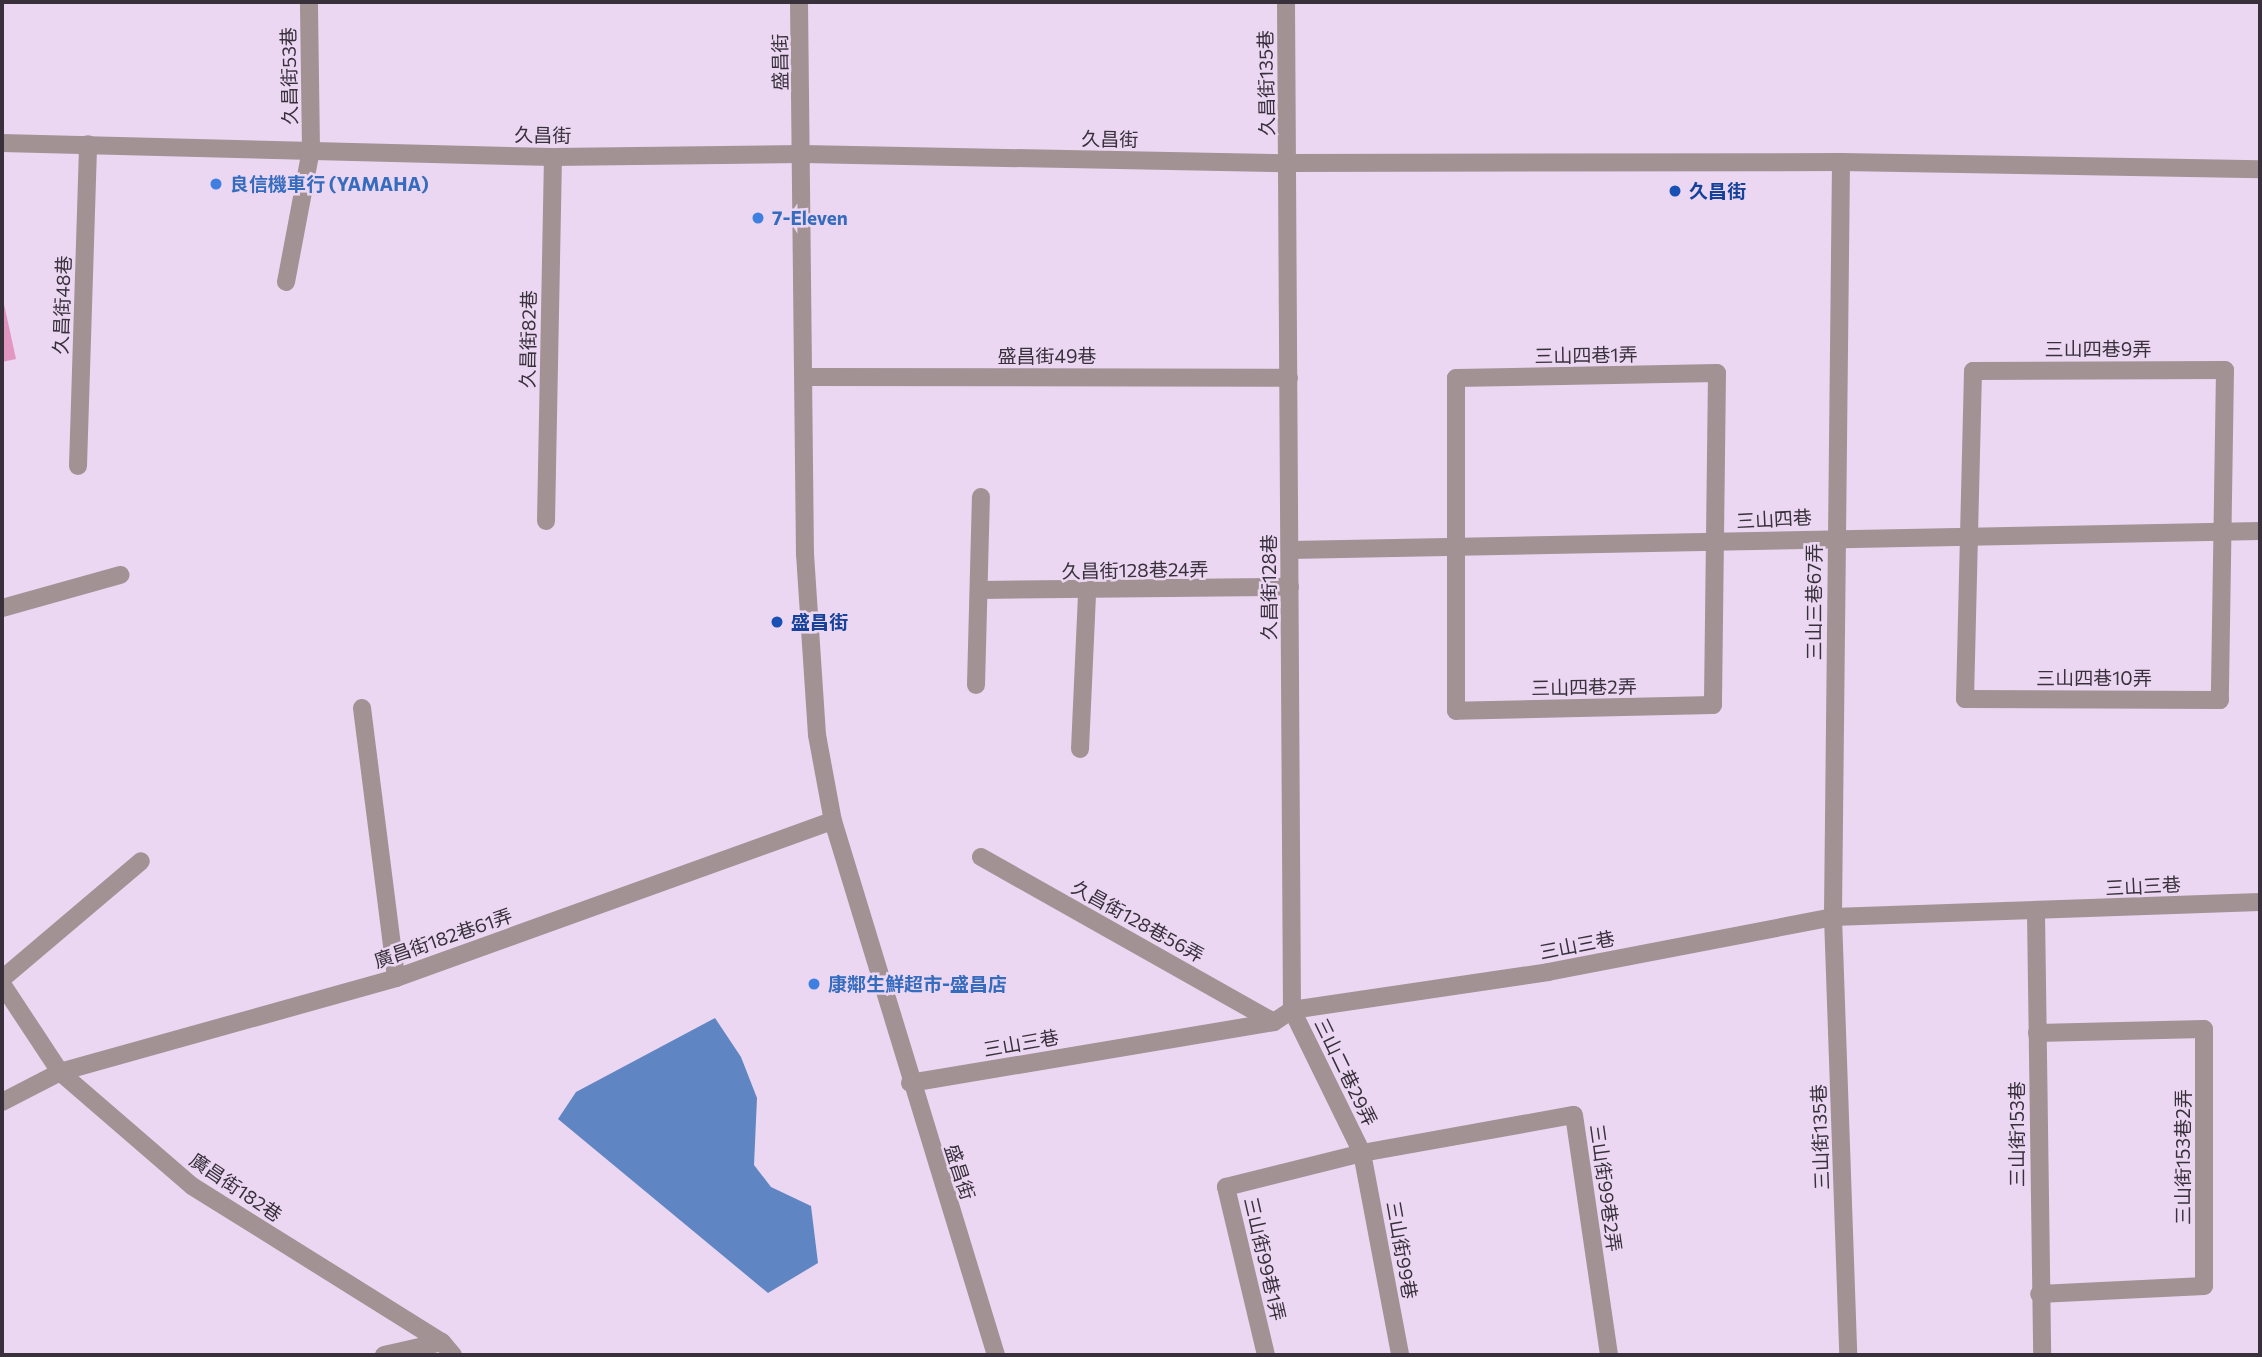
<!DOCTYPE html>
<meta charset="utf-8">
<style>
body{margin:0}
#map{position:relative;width:2262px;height:1357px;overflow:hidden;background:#ebd7f2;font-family:Commissioner,"Noto Sans TC",sans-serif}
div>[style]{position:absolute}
.water>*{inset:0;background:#5f86c3}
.building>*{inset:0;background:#e197bf}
.minor>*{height:18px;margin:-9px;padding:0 9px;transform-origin:9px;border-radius:9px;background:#a29294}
.dots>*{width:19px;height:19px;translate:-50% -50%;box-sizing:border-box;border:4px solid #ebd7f2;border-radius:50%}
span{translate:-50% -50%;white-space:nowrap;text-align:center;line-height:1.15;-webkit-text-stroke:5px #ebd7f2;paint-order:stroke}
.street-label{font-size:19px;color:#38303b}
.shop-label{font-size:19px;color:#366cbe;font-weight:700}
.left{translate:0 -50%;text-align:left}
.transit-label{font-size:19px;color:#164399;font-weight:700}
.frame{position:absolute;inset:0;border:4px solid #38303b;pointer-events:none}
</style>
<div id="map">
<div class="water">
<i style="clip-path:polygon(715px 1018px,741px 1057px,757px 1098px,754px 1165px,771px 1187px,811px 1206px,818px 1263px,768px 1293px,558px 1119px,576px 1092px)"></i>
</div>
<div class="building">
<i style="clip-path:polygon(2px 295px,16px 359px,2px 362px)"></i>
</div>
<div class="minor">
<i style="left:799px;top:2px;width:552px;rotate:89.38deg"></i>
<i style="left:805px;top:554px;width:181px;rotate:86.2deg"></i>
<i style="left:817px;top:735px;width:87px;rotate:79.5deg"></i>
<i style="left:833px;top:821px;width:558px;rotate:73.03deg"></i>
<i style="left:1286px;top:2px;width:1008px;rotate:89.66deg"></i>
<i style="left:1292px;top:1010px;width:159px;rotate:63.9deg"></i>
<i style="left:1362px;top:1153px;width:206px;rotate:79.3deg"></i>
<i style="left:2px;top:143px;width:551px;rotate:1.46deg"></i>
<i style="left:553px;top:157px;width:250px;rotate:-0.7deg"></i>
<i style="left:803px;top:154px;width:485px;rotate:1.1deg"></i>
<i style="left:1288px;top:163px;width:553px;rotate:-0.1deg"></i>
<i style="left:1841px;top:162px;width:419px;rotate:1deg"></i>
<i style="left:1841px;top:162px;width:755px;rotate:90.61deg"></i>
<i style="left:1833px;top:917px;width:438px;rotate:88deg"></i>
<i style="left:286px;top:282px;width:134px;rotate:-79.3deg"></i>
<i style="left:311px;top:150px;width:148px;rotate:-90.8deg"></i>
<i style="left:2225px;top:370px;width:330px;rotate:90.9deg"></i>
<i style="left:2220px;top:700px;width:255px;rotate:-179.8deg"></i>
<i style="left:1965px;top:699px;width:328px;rotate:-88.6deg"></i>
<i style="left:1973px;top:371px;width:252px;rotate:-0.2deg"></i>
<i style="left:1717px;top:373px;width:332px;rotate:90.7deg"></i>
<i style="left:1713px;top:705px;width:257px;rotate:178.7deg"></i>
<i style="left:1456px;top:711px;width:333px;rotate:-90deg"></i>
<i style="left:1456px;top:378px;width:261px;rotate:-1.1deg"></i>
<i style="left:806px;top:377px;width:483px;rotate:0.1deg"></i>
<i style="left:78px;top:466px;width:322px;rotate:-88.2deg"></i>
<i style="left:546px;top:521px;width:364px;rotate:-88.9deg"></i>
<i style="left:1290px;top:550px;width:970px;rotate:-1.12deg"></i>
<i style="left:980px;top:590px;width:310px;rotate:-0.6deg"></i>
<i style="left:2px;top:608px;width:123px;rotate:-15.6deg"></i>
<i style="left:976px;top:685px;width:188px;rotate:-88.5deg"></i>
<i style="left:362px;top:708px;width:272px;rotate:82.8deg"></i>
<i style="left:1080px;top:749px;width:156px;rotate:-87.4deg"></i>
<i style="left:981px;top:857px;width:336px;rotate:29.4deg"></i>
<i style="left:2036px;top:912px;width:443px;rotate:89.2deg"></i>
<i style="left:2px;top:979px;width:182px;rotate:-40.3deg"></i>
<i style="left:2px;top:984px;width:105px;rotate:56.6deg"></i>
<i style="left:60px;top:1072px;width:174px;rotate:40.8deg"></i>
<i style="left:192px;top:1186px;width:295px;rotate:32deg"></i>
<i style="left:442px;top:1342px;width:17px;rotate:50deg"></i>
<i style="left:2037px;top:1033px;width:167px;rotate:-1.4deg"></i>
<i style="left:2204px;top:1029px;width:257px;rotate:90deg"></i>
<i style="left:2204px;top:1286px;width:165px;rotate:177.2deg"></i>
<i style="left:910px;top:1083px;width:369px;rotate:-9.5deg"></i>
<i style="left:1274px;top:1022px;width:22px;rotate:-34deg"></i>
<i style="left:1292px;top:1010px;width:259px;rotate:-8.4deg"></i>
<i style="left:1548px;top:972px;width:290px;rotate:-10.9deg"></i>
<i style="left:1833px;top:917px;width:427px;rotate:-2deg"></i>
<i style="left:2px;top:1102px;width:65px;rotate:-27.3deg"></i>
<i style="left:60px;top:1072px;width:349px;rotate:-15.6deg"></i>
<i style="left:396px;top:978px;width:464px;rotate:-19.8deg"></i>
<i style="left:384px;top:1355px;width:59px;rotate:-12.6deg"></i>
<i style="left:1266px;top:1355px;width:173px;rotate:-103.4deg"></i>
<i style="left:1226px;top:1187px;width:140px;rotate:-14deg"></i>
<i style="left:1362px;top:1153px;width:215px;rotate:-10.2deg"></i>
<i style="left:1574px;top:1115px;width:243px;rotate:81.7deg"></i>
</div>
<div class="dots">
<i style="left:216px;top:184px;background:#3f7fe0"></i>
<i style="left:1675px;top:191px;background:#1a4fb4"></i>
<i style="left:758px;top:218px;background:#3f7fe0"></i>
<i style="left:777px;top:622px;background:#1a4fb4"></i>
<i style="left:814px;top:984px;background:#3f7fe0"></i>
</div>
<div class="street-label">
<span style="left:780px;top:62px;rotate:-91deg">盛昌街</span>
<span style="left:289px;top:76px;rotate:-91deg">久昌街53巷</span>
<span style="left:1266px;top:83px;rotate:-91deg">久昌街135巷</span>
<span style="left:543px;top:135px;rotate:1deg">久昌街</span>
<span style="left:1110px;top:139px;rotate:1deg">久昌街</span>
<span style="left:62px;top:305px;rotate:-88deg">久昌街48巷</span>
<span style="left:528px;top:339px;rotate:-89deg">久昌街82巷</span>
<span style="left:2098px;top:349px">三山四巷9弄</span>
<span style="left:1586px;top:355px;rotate:-1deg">三山四巷1弄</span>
<span style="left:1047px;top:356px">盛昌街49巷</span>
<span style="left:1774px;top:519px;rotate:-3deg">三山四巷</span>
<span style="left:1135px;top:570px;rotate:-1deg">久昌街128巷24弄</span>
<span style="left:1269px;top:587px;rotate:-90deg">久昌街128巷</span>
<span style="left:1814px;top:602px;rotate:-90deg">三山三巷67弄</span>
<span style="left:2094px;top:678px">三山四巷10弄</span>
<span style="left:1584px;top:687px;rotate:-1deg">三山四巷2弄</span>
<span style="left:2143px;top:886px;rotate:-3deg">三山三巷</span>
<span style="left:1138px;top:921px;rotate:29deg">久昌街128巷56弄</span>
<span style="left:443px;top:938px;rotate:-19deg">廣昌街182巷61弄</span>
<span style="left:1577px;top:945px;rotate:-11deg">三山三巷</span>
<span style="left:1021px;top:1043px;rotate:-10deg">三山三巷</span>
<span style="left:1346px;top:1072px;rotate:64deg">三山二巷29弄</span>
<span style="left:2017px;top:1134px;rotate:-90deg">三山街153巷</span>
<span style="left:1820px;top:1137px;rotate:-92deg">三山街135巷</span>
<span style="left:2183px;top:1157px;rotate:-90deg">三山街153巷2弄</span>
<span style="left:960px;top:1172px;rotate:72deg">盛昌街</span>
<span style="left:236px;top:1187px;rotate:34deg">廣昌街182巷</span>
<span style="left:1606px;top:1188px;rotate:82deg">三山街99巷2弄</span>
<span style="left:1402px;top:1250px;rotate:80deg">三山街99巷</span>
<span style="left:1265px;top:1259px;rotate:77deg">三山街99巷1弄</span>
</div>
<div class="shop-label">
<span class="left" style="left:230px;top:184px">良信機車行 (YAMAHA)</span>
<span class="left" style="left:772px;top:218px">7-Eleven</span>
<span class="left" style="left:828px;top:984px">康鄰生鮮超市-盛昌店</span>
</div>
<div class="transit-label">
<span class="left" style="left:1689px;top:191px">久昌街</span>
<span class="left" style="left:791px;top:622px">盛昌街</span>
</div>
<div class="frame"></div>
</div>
